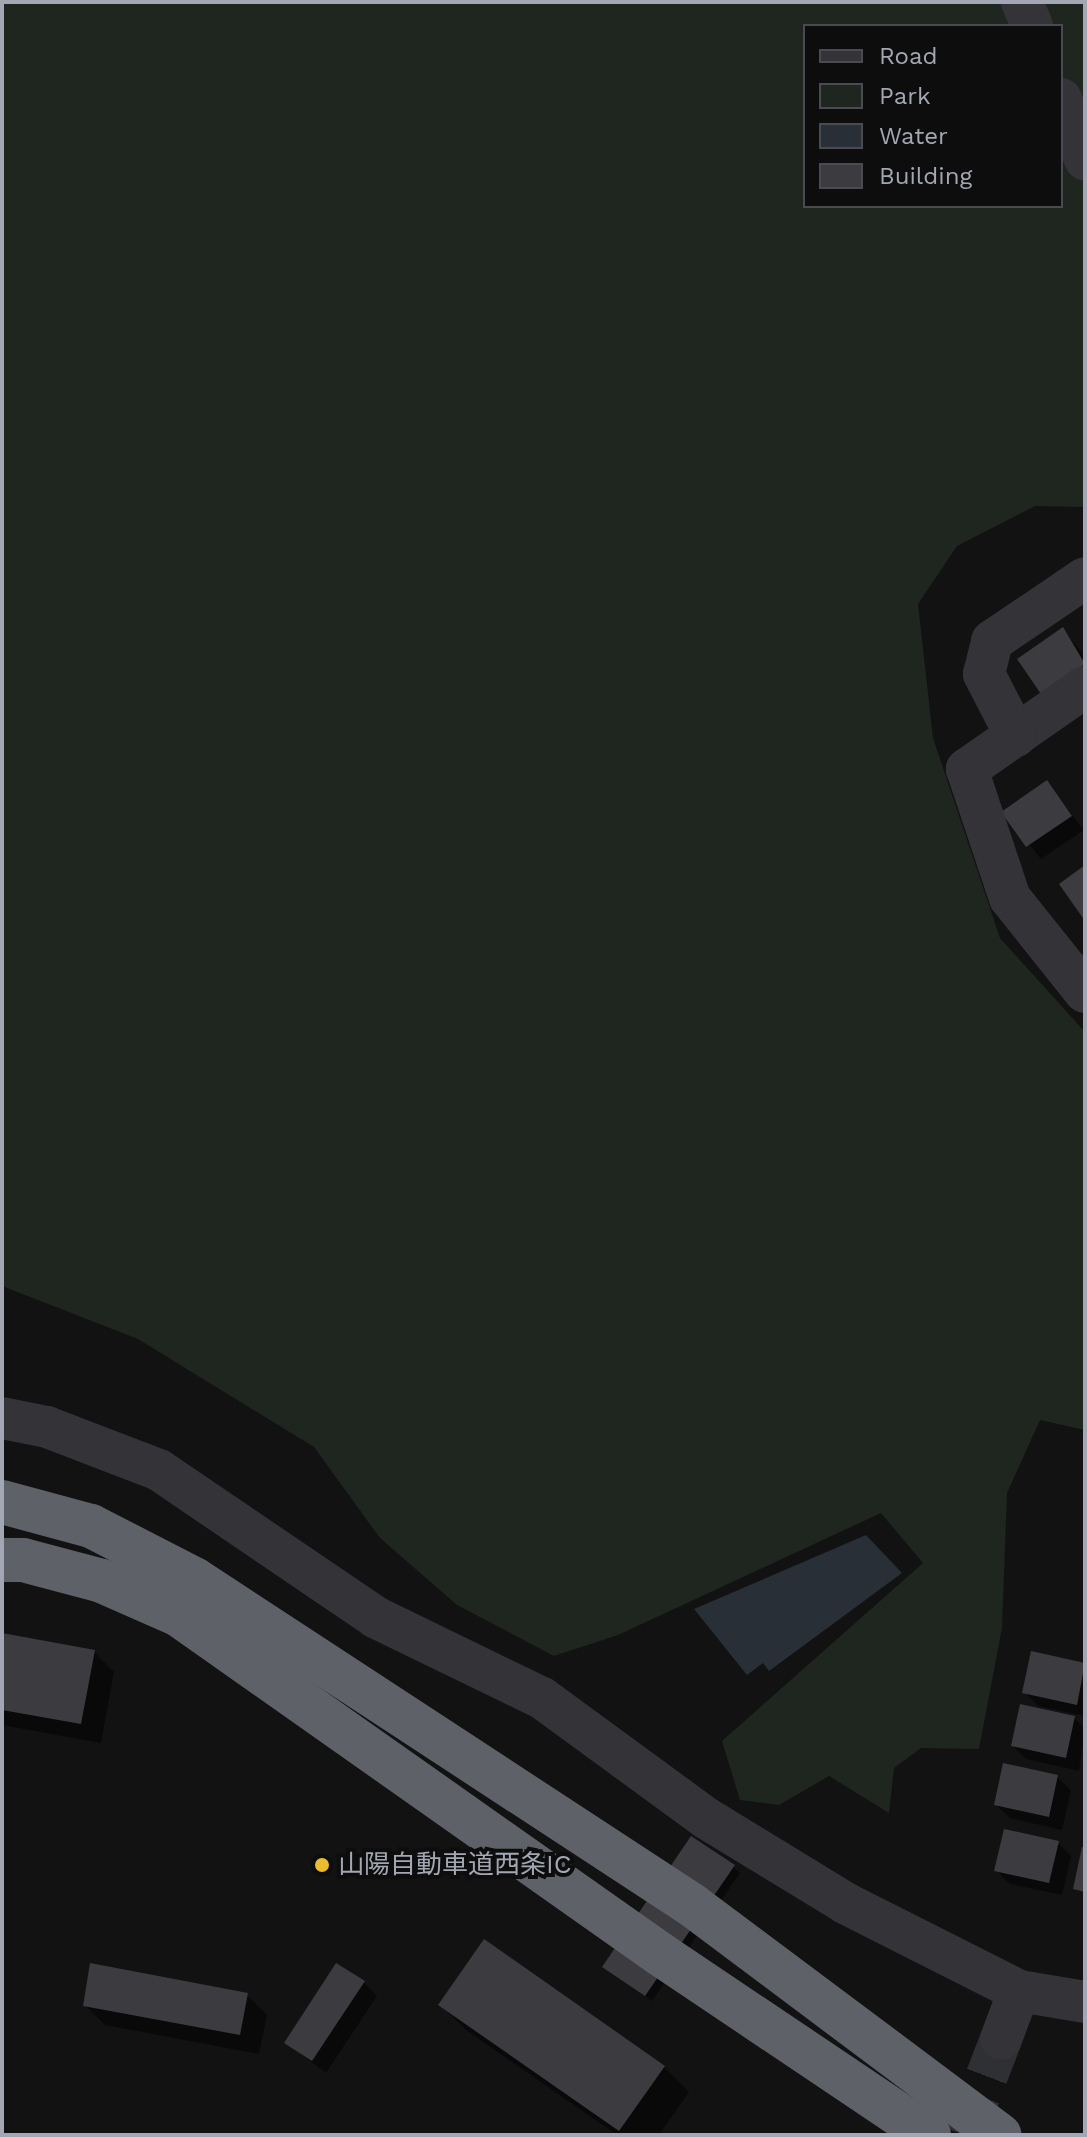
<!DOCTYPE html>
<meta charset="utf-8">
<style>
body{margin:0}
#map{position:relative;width:1087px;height:2137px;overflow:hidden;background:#121213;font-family:"Work Sans","Noto Sans JP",sans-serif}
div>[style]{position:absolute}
.green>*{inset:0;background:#1e261f}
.water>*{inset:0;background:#282f36}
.shadow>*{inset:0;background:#0007}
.building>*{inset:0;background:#3c3c40}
.minor-tunnel>*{height:42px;margin-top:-21px;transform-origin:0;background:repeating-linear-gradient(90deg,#2f3033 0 42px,transparent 0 63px)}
.minor>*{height:42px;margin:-21px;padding:0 21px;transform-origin:21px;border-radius:21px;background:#333338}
.motorway>*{height:44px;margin:-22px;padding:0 22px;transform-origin:22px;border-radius:22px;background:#5f6169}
.dots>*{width:22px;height:22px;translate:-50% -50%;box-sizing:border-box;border:4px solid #0d0d0e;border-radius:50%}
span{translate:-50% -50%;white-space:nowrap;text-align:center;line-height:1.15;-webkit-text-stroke:8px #0d0d0e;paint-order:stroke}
.poi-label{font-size:26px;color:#a3a7b3}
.left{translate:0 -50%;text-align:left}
.frame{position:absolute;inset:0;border:4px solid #a3a7b3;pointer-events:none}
.legend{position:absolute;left:803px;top:24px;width:260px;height:184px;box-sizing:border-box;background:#0d0d0e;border:2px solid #494b50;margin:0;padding:10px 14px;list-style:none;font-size:24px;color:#a3a7b3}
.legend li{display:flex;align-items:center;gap:16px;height:40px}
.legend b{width:40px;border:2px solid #494b50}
</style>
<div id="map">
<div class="green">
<i style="clip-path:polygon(evenodd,2px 2px,1085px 2px,1085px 507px,1035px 506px,957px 546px,918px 604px,933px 738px,1000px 938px,1085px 1032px,1085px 1430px,1040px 1420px,1007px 1493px,1002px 1628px,979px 1749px,921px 1748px,894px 1768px,889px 1813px,829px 1776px,779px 1805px,740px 1800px,722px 1741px,923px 1563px,881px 1513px,618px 1635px,554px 1656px,457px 1605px,380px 1538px,314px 1447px,138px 1339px,2px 1286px,2px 2px,805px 26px,1061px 26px,1061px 206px,805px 206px,805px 26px)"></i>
</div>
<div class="water">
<i style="clip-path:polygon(866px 1535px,902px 1573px,769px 1671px,763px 1663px,747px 1675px,694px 1609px)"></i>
</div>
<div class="shadow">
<i style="clip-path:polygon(1063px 630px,1085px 656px,1085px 687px)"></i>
<i style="clip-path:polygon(1047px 783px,1084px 830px,1041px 859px,1004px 813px)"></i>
<i style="clip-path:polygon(2px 1635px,94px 1652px,114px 1672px,101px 1743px,2px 1725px)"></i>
<i style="clip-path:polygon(1033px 1653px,1085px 1665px,1085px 1716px,1038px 1706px,1025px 1692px)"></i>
<i style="clip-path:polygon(1074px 1718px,1085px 1729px,1079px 1771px,1026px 1759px,1013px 1746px)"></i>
<i style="clip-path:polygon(1057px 1777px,1071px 1790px,1062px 1830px,1010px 1818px,996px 1805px)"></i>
<i style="clip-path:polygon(1058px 1843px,1071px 1856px,1062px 1895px,1010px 1884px,996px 1870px)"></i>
<i style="clip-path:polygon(733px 1867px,740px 1873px,652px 2001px,605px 1967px)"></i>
<i style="clip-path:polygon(363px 1982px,377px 1996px,326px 2073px,286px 2042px)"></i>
<i style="clip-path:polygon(247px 1995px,267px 2015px,259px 2054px,105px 2025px,85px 2005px)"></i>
<i style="clip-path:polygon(441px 2005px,664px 2067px,689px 2092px,659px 2135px,617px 2135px,466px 2030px)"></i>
</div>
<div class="building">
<i style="clip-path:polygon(1063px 627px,1085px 664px,1041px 694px,1017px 659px)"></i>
<i style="clip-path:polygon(1047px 780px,1072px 816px,1026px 847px,1001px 812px)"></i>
<i style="clip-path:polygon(1085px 865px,1085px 921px,1059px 884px)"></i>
<i style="clip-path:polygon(2px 1633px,95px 1650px,81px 1724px,2px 1710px)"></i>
<i style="clip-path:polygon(1031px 1651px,1085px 1663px,1077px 1705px,1022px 1693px)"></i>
<i style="clip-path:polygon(1020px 1704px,1075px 1716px,1066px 1758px,1011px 1746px)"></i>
<i style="clip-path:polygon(1003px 1763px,1058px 1775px,1049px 1817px,994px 1805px)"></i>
<i style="clip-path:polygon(1004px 1829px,1059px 1841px,1049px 1883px,994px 1871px)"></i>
<i style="clip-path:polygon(691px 1836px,735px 1865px,645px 1996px,602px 1967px)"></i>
<i style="clip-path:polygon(1082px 1847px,1085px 1848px,1085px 1892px,1073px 1889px)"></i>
<i style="clip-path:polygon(484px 1939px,665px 2066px,619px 2131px,438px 2005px)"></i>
<i style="clip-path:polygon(90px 1963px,248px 1993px,240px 2035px,83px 2006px)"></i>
<i style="clip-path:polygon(336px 1963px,365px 1981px,312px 2061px,284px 2043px)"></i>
</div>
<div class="minor-tunnel">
<i style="left:964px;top:2135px;width:103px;rotate:-68.9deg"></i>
</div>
<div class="minor">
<i style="left:1022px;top:2px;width:26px;rotate:67deg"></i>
<i style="left:1061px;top:99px;width:65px;rotate:68.2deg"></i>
<i style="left:1085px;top:687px;width:144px;rotate:145.2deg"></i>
<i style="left:967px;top:769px;width:136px;rotate:71.6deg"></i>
<i style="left:1010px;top:898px;width:120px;rotate:51.4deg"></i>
<i style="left:1016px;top:736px;width:70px;rotate:-117.3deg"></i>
<i style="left:984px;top:674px;width:34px;rotate:-76deg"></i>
<i style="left:992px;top:641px;width:112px;rotate:-34.1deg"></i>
<i style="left:2px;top:1418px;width:46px;rotate:11.3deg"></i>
<i style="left:47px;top:1427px;width:120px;rotate:21deg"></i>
<i style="left:159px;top:1470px;width:261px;rotate:34.2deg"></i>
<i style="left:375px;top:1617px;width:186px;rotate:25.9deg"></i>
<i style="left:542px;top:1698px;width:203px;rotate:36.2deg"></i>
<i style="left:706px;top:1818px;width:163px;rotate:31.4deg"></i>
<i style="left:845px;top:1903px;width:195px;rotate:26.8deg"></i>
<i style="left:1019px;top:1991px;width:67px;rotate:9.5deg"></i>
<i style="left:1001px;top:2039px;width:51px;rotate:-69.4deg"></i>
</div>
<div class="motorway">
<i style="left:2px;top:1502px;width:92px;rotate:15.1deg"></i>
<i style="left:91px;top:1526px;width:116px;rotate:27.2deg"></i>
<i style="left:194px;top:1579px;width:595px;rotate:33.21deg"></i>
<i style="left:692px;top:1905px;width:384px;rotate:36.8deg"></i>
<i style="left:2px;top:1560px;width:21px"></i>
<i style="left:23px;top:1560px;width:82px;rotate:14.9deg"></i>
<i style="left:102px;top:1581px;width:84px;rotate:23.8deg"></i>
<i style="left:179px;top:1615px;width:588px;rotate:35.18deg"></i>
<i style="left:660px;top:1954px;width:324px;rotate:33.9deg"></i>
</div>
<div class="dots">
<i style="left:322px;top:1865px;background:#ecbb31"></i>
</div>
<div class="poi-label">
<span class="left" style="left:338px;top:1865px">山陽自動車道西条IC</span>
</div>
<div class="frame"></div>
<ul class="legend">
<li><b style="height:10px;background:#333338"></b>Road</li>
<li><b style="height:22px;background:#1e261f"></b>Park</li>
<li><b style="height:22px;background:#282f36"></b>Water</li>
<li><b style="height:22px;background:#3c3c40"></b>Building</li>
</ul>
</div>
